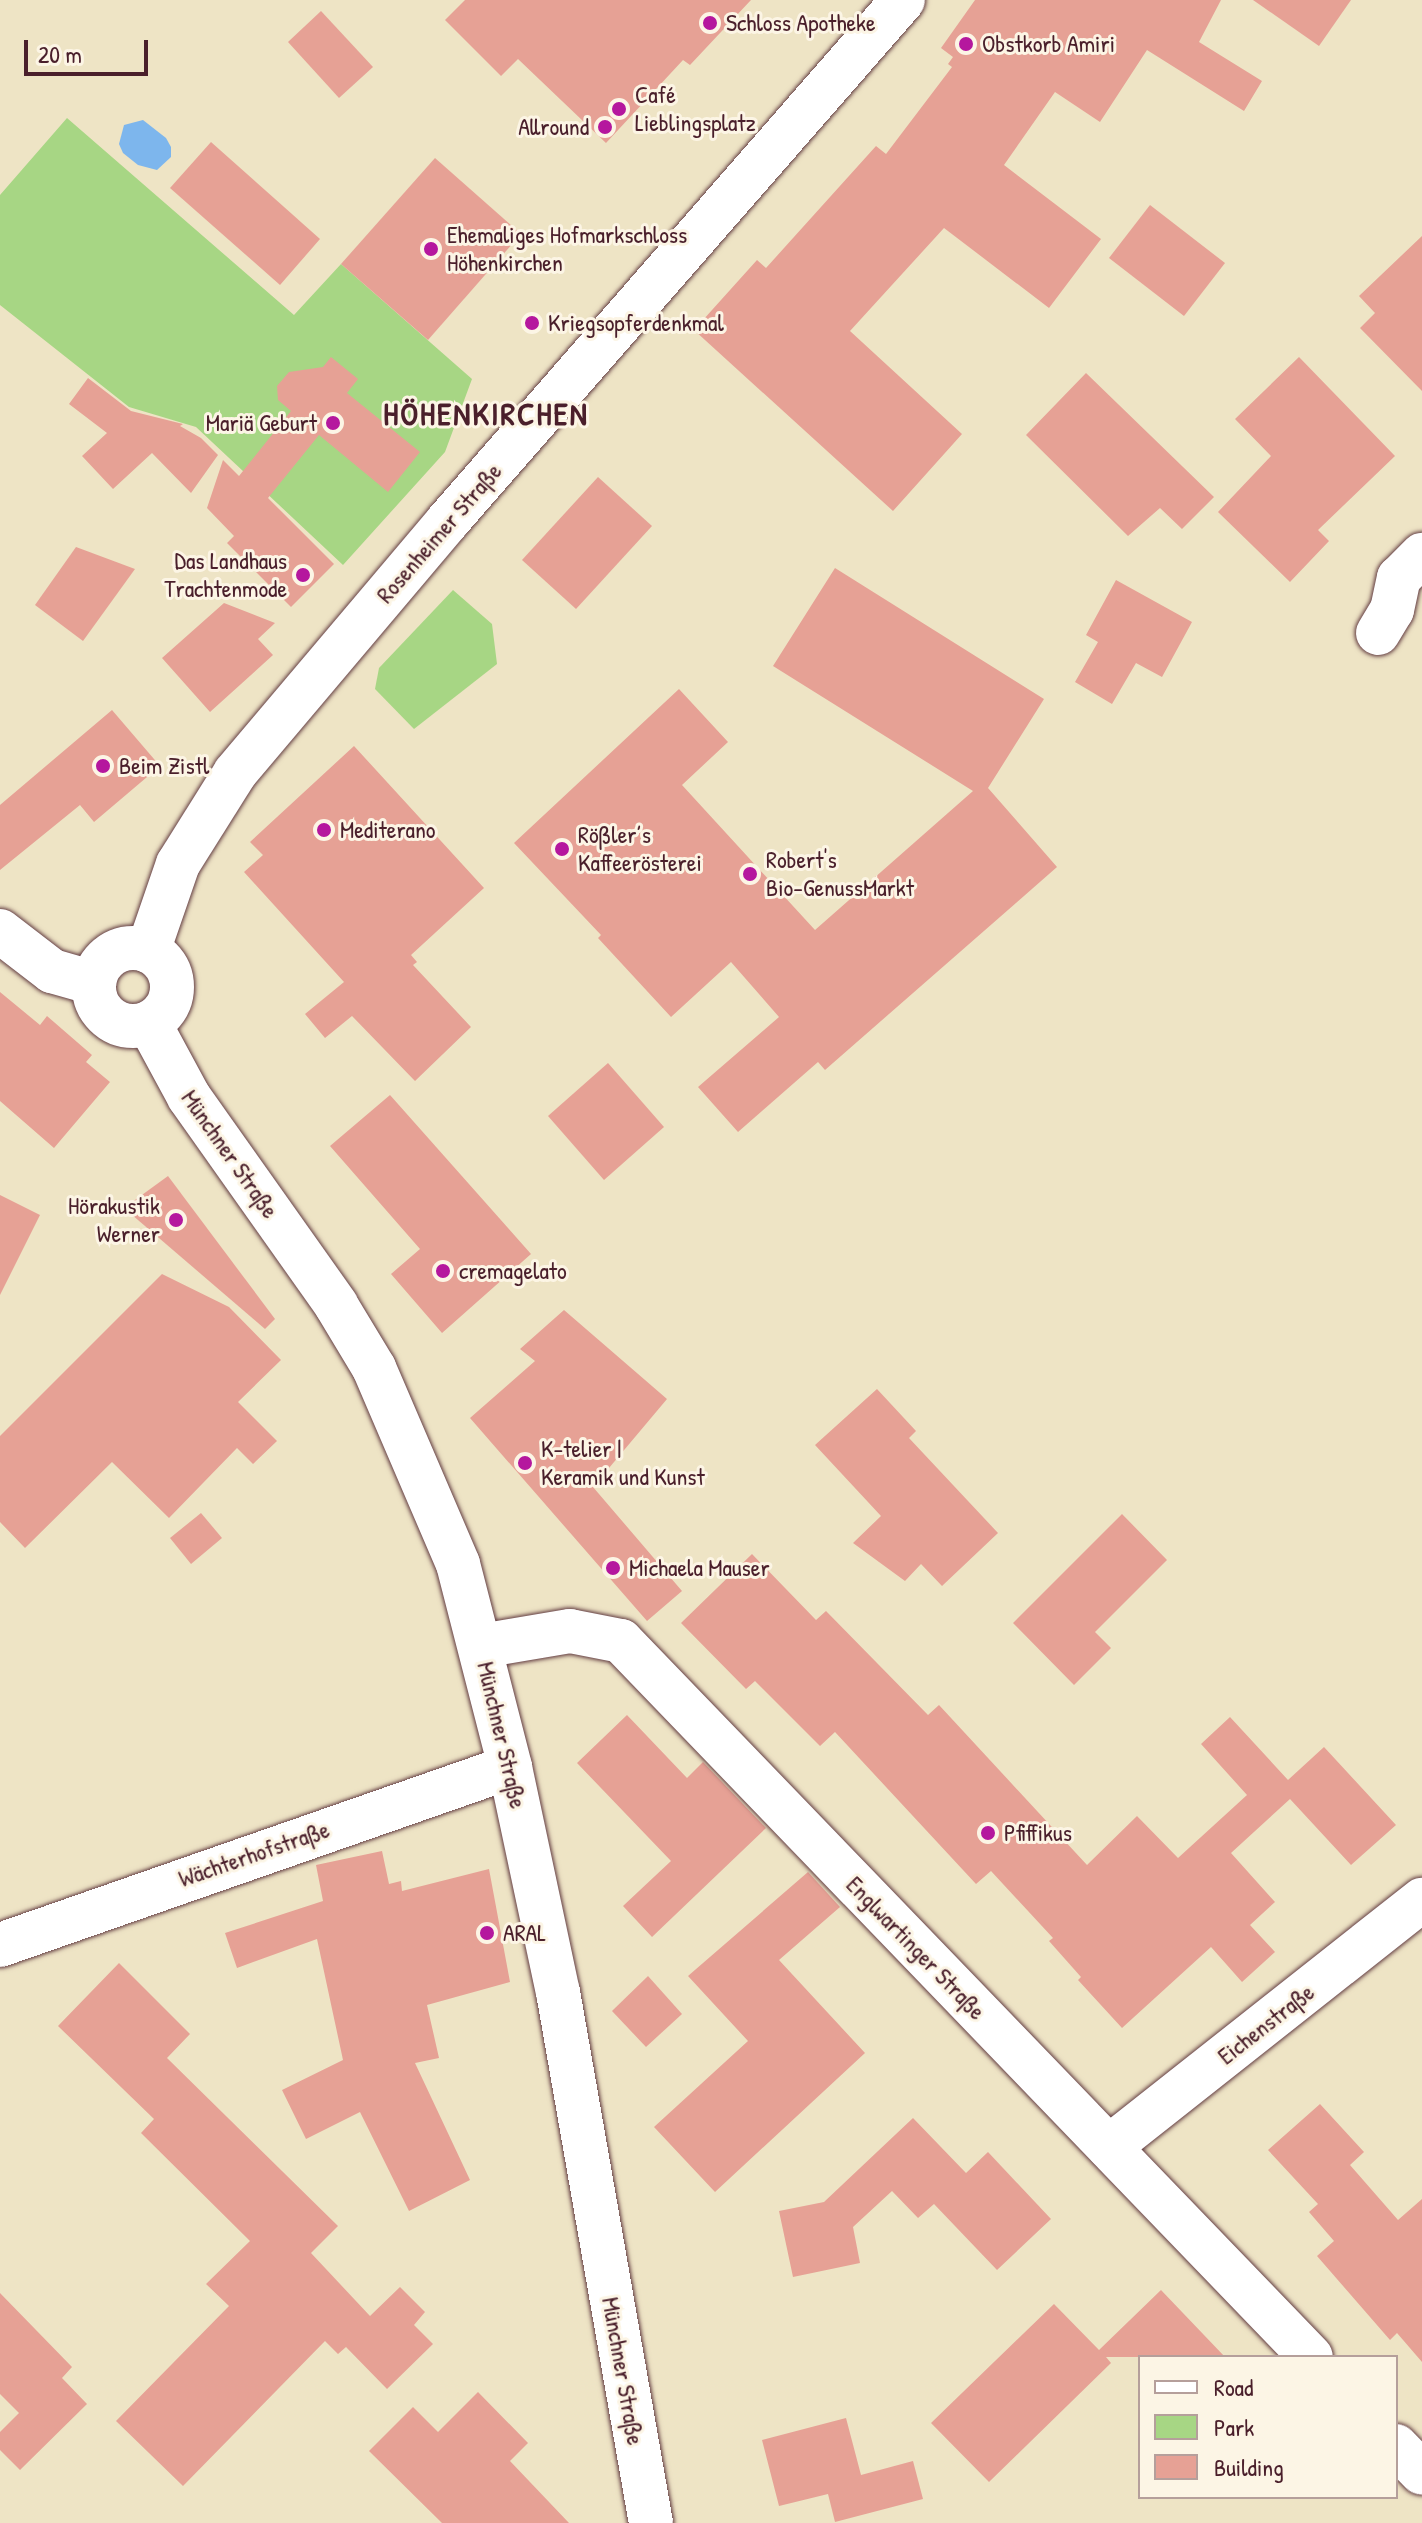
<!DOCTYPE html>
<meta charset="utf-8">
<style>
body{margin:0}
#map{position:relative;width:1422px;height:2523px;overflow:hidden;background:#eee4c5;font-family:"Patrick Hand",sans-serif}
div>[style]{position:absolute}
.green>*{inset:0;background:#a7d684}
.water>*{inset:0;background:#7db6ed}
.building>*{inset:0;background:#e6a195}
.roads{filter:drop-shadow(0 0 2px #633d42) drop-shadow(0 0 2px #633d42)}
.minor>*{height:44px;margin:-22px;padding:0 22px;transform-origin:22px;border-radius:22px;background:#fff}
.minor>.ring{margin:-22px;padding:0;box-sizing:content-box;background:none;border:44px solid #fff;border-radius:50%}
.dots>*{width:22px;height:22px;translate:-50% -50%;box-sizing:border-box;border:4px solid #fcf5e5;border-radius:50%}
span{translate:-50% -50%;white-space:nowrap;text-align:center;line-height:1.15;-webkit-text-stroke:6px #fcf5e5;paint-order:stroke}
.poi-label{font-size:24px;color:#4a1f2b}
.left{translate:0 -50%;text-align:left}
.right{translate:-100% -50%;text-align:right}
.street-label{font-size:24px;color:#4a1f2b}
.district-label{font-size:32px;color:#4a1f2b;font-weight:700;letter-spacing:2px}
.legend{position:absolute;left:1138px;top:2355px;width:260px;height:144px;box-sizing:border-box;background:#fcf5e5;border:2px solid #b59f9b;margin:0;padding:10px 14px;list-style:none;font-size:24px;color:#4a1f2b}
.legend li{display:flex;align-items:center;gap:16px;height:40px}
.legend b{width:40px;border:2px solid #b59f9b}
.scale{position:absolute;left:24px;top:40px;width:124px;height:36px;box-sizing:border-box;border:4px solid #4a1f2b;border-top:0;padding-left:10px;font-size:24px;line-height:28px;white-space:nowrap;color:#4a1f2b;-webkit-text-stroke:6px #fcf5e5;paint-order:stroke}
</style>
<div id="map">
<div class="green">
<i style="clip-path:polygon(67px 118px,294px 315px,341px 264px,472px 379px,445px 452px,343px 565px,196px 427px,129px 407px,0 305px,0 195px)"></i>
<i style="clip-path:polygon(453px 590px,492px 624px,497px 664px,414px 729px,375px 689px,379px 668px)"></i>
</div>
<div class="water">
<i style="clip-path:polygon(143px 120px,166px 138px,171px 147px,171px 157px,157px 170px,138px 165px,123px 153px,119px 144px,124px 125px)"></i>
</div>
<div class="building">
<i style="clip-path:polygon(465px 0,751px 0,690px 65px,683px 60px,606px 143px,518px 59px,501px 76px,445px 20px)"></i>
<i style="clip-path:polygon(975px 0,1221px 0,1199px 42px,1262px 81px,1244px 111px,1147px 50px,1100px 122px,1055px 92px,1004px 165px,1101px 239px,1049px 308px,944px 228px,850px 331px,962px 434px,893px 511px,694px 330px,757px 260px,766px 268px,876px 146px,886px 154px,952px 67px,948px 64px,953px 57px,941px 48px)"></i>
<i style="clip-path:polygon(1253px 0,1351px 0,1319px 46px)"></i>
<i style="clip-path:polygon(321px 11px,373px 67px,339px 98px,288px 42px)"></i>
<i style="clip-path:polygon(211px 142px,320px 239px,280px 285px,170px 188px)"></i>
<i style="clip-path:polygon(435px 158px,521px 234px,428px 340px,341px 264px)"></i>
<i style="clip-path:polygon(1150px 205px,1225px 263px,1184px 316px,1109px 258px)"></i>
<i style="clip-path:polygon(1422px 236px,1422px 391px,1360px 328px,1375px 313px,1359px 296px)"></i>
<i style="clip-path:polygon(331px 357px,358px 379px,347px 393px,420px 452px,388px 492px,319px 435px,268px 498px,334px 564px,291px 607px,227px 543px,234px 536px,207px 508px,223px 460px,239px 476px,291px 411px,278px 400px,277px 386px,289px 372px,323px 367px)"></i>
<i style="clip-path:polygon(1299px 357px,1395px 456px,1318px 530px,1329px 541px,1290px 582px,1218px 512px,1271px 456px,1235px 419px)"></i>
<i style="clip-path:polygon(1086px 373px,1214px 497px,1182px 529px,1160px 508px,1128px 536px,1026px 435px)"></i>
<i style="clip-path:polygon(88px 378px,131px 411px,183px 424px,180px 426px,201px 438px,218px 455px,191px 493px,152px 453px,113px 489px,82px 456px,107px 433px,69px 404px)"></i>
<i style="clip-path:polygon(598px 477px,652px 526px,576px 609px,522px 560px)"></i>
<i style="clip-path:polygon(76px 547px,135px 569px,83px 641px,35px 605px)"></i>
<i style="clip-path:polygon(835px 568px,1044px 699px,988px 788px,1057px 867px,825px 1070px,818px 1062px,738px 1132px,698px 1087px,779px 1017px,731px 962px,671px 1017px,598px 938px,601px 935px,514px 843px,679px 689px,728px 742px,682px 785px,815px 930px,973px 791px,773px 666px)"></i>
<i style="clip-path:polygon(1116px 580px,1192px 622px,1162px 677px,1136px 663px,1112px 704px,1075px 682px,1098px 642px,1086px 635px)"></i>
<i style="clip-path:polygon(224px 603px,275px 623px,258px 639px,273px 655px,210px 712px,162px 658px)"></i>
<i style="clip-path:polygon(112px 710px,160px 766px,94px 822px,80px 805px,0 870px,0 805px)"></i>
<i style="clip-path:polygon(354px 746px,484px 888px,411px 955px,417px 962px,413px 965px,471px 1027px,415px 1081px,352px 1016px,325px 1038px,305px 1014px,344px 982px,244px 872px,263px 855px,250px 842px)"></i>
<i style="clip-path:polygon(0 992px,40px 1025px,47px 1016px,92px 1055px,86px 1062px,110px 1082px,54px 1148px,0 1101px)"></i>
<i style="clip-path:polygon(608px 1063px,664px 1127px,604px 1180px,548px 1116px)"></i>
<i style="clip-path:polygon(390px 1095px,531px 1254px,442px 1333px,391px 1274px,420px 1249px,330px 1146px)"></i>
<i style="clip-path:polygon(168px 1176px,275px 1319px,265px 1329px,124px 1208px)"></i>
<i style="clip-path:polygon(0 1195px,40px 1215px,0 1295px)"></i>
<i style="clip-path:polygon(162px 1274px,229px 1307px,281px 1360px,238px 1402px,277px 1441px,253px 1464px,237px 1448px,169px 1518px,112px 1462px,25px 1548px,0 1522px,0 1436px)"></i>
<i style="clip-path:polygon(564px 1310px,667px 1399px,593px 1487px,682px 1591px,647px 1621px,470px 1418px,535px 1361px,520px 1349px)"></i>
<i style="clip-path:polygon(877px 1389px,916px 1431px,909px 1438px,998px 1533px,942px 1586px,921px 1564px,905px 1581px,853px 1543px,881px 1516px,815px 1445px)"></i>
<i style="clip-path:polygon(201px 1513px,222px 1538px,191px 1564px,170px 1538px)"></i>
<i style="clip-path:polygon(1122px 1514px,1167px 1560px,1095px 1632px,1111px 1648px,1074px 1685px,1013px 1623px)"></i>
<i style="clip-path:polygon(752px 1554px,816px 1620px,826px 1611px,928px 1715px,939px 1705px,1087px 1865px,1137px 1816px,1178px 1858px,1247px 1795px,1201px 1744px,1230px 1717px,1288px 1780px,1324px 1747px,1396px 1825px,1351px 1865px,1290px 1799px,1231px 1853px,1275px 1902px,1250px 1925px,1275px 1952px,1242px 1982px,1211px 1947px,1122px 2028px,1078px 1980px,1081px 1977px,1049px 1941px,1053px 1938px,991px 1871px,976px 1884px,835px 1732px,820px 1746px,755px 1681px,746px 1689px,681px 1623px)"></i>
<i style="clip-path:polygon(627px 1715px,687px 1778px,703px 1762px,766px 1828px,652px 1937px,623px 1906px,671px 1861px,577px 1763px)"></i>
<i style="clip-path:polygon(382px 1851px,389px 1884px,401px 1881px,402px 1891px,489px 1869px,510px 1982px,427px 2005px,439px 2058px,415px 2063px,470px 2180px,409px 2211px,360px 2112px,306px 2139px,282px 2090px,343px 2060px,317px 1939px,237px 1968px,225px 1933px,323px 1901px,316px 1865px)"></i>
<i style="clip-path:polygon(808px 1872px,840px 1907px,779px 1960px,865px 2053px,715px 2192px,654px 2127px,748px 2041px,688px 1976px)"></i>
<i style="clip-path:polygon(119px 1963px,190px 2034px,167px 2058px,338px 2226px,311px 2253px,370px 2316px,400px 2287px,425px 2312px,414px 2325px,433px 2344px,387px 2389px,346px 2347px,338px 2354px,325px 2341px,183px 2486px,116px 2421px,229px 2306px,206px 2284px,250px 2241px,141px 2133px,154px 2119px,58px 2026px)"></i>
<i style="clip-path:polygon(648px 1976px,682px 2014px,646px 2047px,612px 2011px)"></i>
<i style="clip-path:polygon(1320px 2104px,1364px 2152px,1350px 2165px,1398px 2220px,1422px 2199px,1422px 2362px,1397px 2333px,1390px 2340px,1317px 2256px,1334px 2241px,1309px 2212px,1318px 2204px,1268px 2150px)"></i>
<i style="clip-path:polygon(913px 2118px,966px 2173px,988px 2152px,1051px 2219px,997px 2270px,934px 2204px,918px 2218px,892px 2191px,853px 2227px,860px 2263px,793px 2277px,779px 2211px,824px 2202px)"></i>
<i style="clip-path:polygon(1161px 2290px,1225px 2357px,1106px 2357px,1111px 2363px,989px 2482px,931px 2423px,1054px 2304px,1099px 2350px)"></i>
<i style="clip-path:polygon(0 2293px,72px 2367px,62px 2378px,87px 2404px,20px 2470px,0 2450px,0 2432px,19px 2413px,0 2394px)"></i>
<i style="clip-path:polygon(478px 2392px,528px 2443px,510px 2461px,569px 2523px,442px 2523px,369px 2451px,413px 2407px,438px 2432px)"></i>
<i style="clip-path:polygon(846px 2418px,861px 2475px,913px 2461px,923px 2499px,835px 2522px,828px 2494px,779px 2506px,762px 2440px)"></i>
</div>
<div class="roads">
<div class="minor">
<i style="left:1378px;top:633px;width:27px;rotate:-59deg"></i>
<i style="left:1392px;top:610px;width:33px;rotate:-78deg"></i>
<i style="left:1399px;top:578px;width:33px;rotate:-45deg"></i>
<i style="left:0;top:931px;width:66px;rotate:37.6deg"></i>
<i style="left:52px;top:971px;width:44px;rotate:15.9deg"></i>
<i class="ring" style="left:94px;top:948px;width:34px;height:34px"></i>
<i style="left:148px;top:951px;width:92px;rotate:-71deg"></i>
<i style="left:178px;top:864px;width:107px;rotate:-57.9deg"></i>
<i style="left:235px;top:773px;width:329px;rotate:-49.8deg"></i>
<i style="left:447px;top:522px;width:693px;rotate:-48.86deg"></i>
<i style="left:149px;top:1023px;width:84px;rotate:61.6deg"></i>
<i style="left:189px;top:1097px;width:255px;rotate:54.7deg"></i>
<i style="left:336px;top:1305px;width:74px;rotate:58.9deg"></i>
<i style="left:374px;top:1368px;width:213px;rotate:66.8deg"></i>
<i style="left:458px;top:1564px;width:210px;rotate:75.6deg"></i>
<i style="left:510px;top:1767px;width:230px;rotate:78deg"></i>
<i style="left:558px;top:1992px;width:539px;rotate:80.07deg"></i>
<i style="left:481px;top:1646px;width:90px;rotate:-9.6deg"></i>
<i style="left:570px;top:1631px;width:52px;rotate:11.1deg"></i>
<i style="left:621px;top:1641px;width:994px;rotate:46.06deg"></i>
<i style="left:0;top:1945px;width:540px;rotate:-19.24deg"></i>
<i style="left:1109px;top:2147px;width:399px;rotate:-38.3deg"></i>
<i style="left:1396px;top:2446px;width:37px;rotate:46deg"></i>
</div>
</div>
<div class="dots">
<i style="left:710px;top:23px;background:#b5179e"></i>
<i style="left:966px;top:44px;background:#b5179e"></i>
<i style="left:619px;top:109px;background:#b5179e"></i>
<i style="left:605px;top:127px;background:#b5179e"></i>
<i style="left:431px;top:249px;background:#b5179e"></i>
<i style="left:532px;top:323px;background:#b5179e"></i>
<i style="left:333px;top:423px;background:#b5179e"></i>
<i style="left:303px;top:575px;background:#b5179e"></i>
<i style="left:103px;top:766px;background:#b5179e"></i>
<i style="left:324px;top:830px;background:#b5179e"></i>
<i style="left:562px;top:849px;background:#b5179e"></i>
<i style="left:750px;top:874px;background:#b5179e"></i>
<i style="left:176px;top:1220px;background:#b5179e"></i>
<i style="left:443px;top:1271px;background:#b5179e"></i>
<i style="left:525px;top:1463px;background:#b5179e"></i>
<i style="left:613px;top:1568px;background:#b5179e"></i>
<i style="left:988px;top:1833px;background:#b5179e"></i>
<i style="left:487px;top:1933px;background:#b5179e"></i>
</div>
<div class="poi-label">
<span class="left" style="left:726px;top:23px">Schloss Apotheke</span>
<span class="left" style="left:982px;top:44px">Obstkorb Amiri</span>
<span class="left" style="left:635px;top:109px">Café<br>Lieblingsplatz</span>
<span class="right" style="left:589px;top:127px">Allround</span>
<span class="left" style="left:447px;top:249px">Ehemaliges Hofmarkschloss<br>Höhenkirchen</span>
<span class="left" style="left:548px;top:323px">Kriegsopferdenkmal</span>
<span class="right" style="left:317px;top:423px">Mariä Geburt</span>
<span class="right" style="left:287px;top:575px">Das Landhaus<br>Trachtenmode</span>
<span class="left" style="left:119px;top:766px">Beim Zistl</span>
<span class="left" style="left:340px;top:830px">Mediterano</span>
<span class="left" style="left:578px;top:849px">Rößler’s<br>Kaffeerösterei</span>
<span class="left" style="left:766px;top:874px">Robert's<br>Bio-GenussMarkt</span>
<span class="right" style="left:160px;top:1220px">Hörakustik<br>Werner</span>
<span class="left" style="left:459px;top:1271px">cremagelato</span>
<span class="left" style="left:541px;top:1463px">K-telier |<br>Keramik und Kunst</span>
<span class="left" style="left:629px;top:1568px">Michaela Mauser</span>
<span class="left" style="left:1004px;top:1833px">Pfiffikus</span>
<span class="left" style="left:503px;top:1933px">ARAL</span>
</div>
<div class="street-label">
<span style="left:439px;top:533px;rotate:-49deg">Rosenheimer Straße</span>
<span style="left:230px;top:1154px;rotate:55deg">Münchner Straße</span>
<span style="left:502px;top:1735px;rotate:77deg">Münchner Straße</span>
<span style="left:254px;top:1854px;rotate:-19deg">Wächterhofstraße</span>
<span style="left:916px;top:1948px;rotate:46deg">Englwartinger Straße</span>
<span style="left:1266px;top:2024px;rotate:-38deg">Eichenstraße</span>
<span style="left:623px;top:2371px;rotate:80deg">Münchner Straße</span>
</div>
<div class="district-label">
<span style="left:486px;top:414px">HÖHENKIRCHEN</span>
</div>
<ul class="legend">
<li><b style="height:10px;background:#fff"></b>Road</li>
<li><b style="height:22px;background:#a7d684"></b>Park</li>
<li><b style="height:22px;background:#e6a195"></b>Building</li>
</ul>
<div class="scale">20 m</div>
</div>
